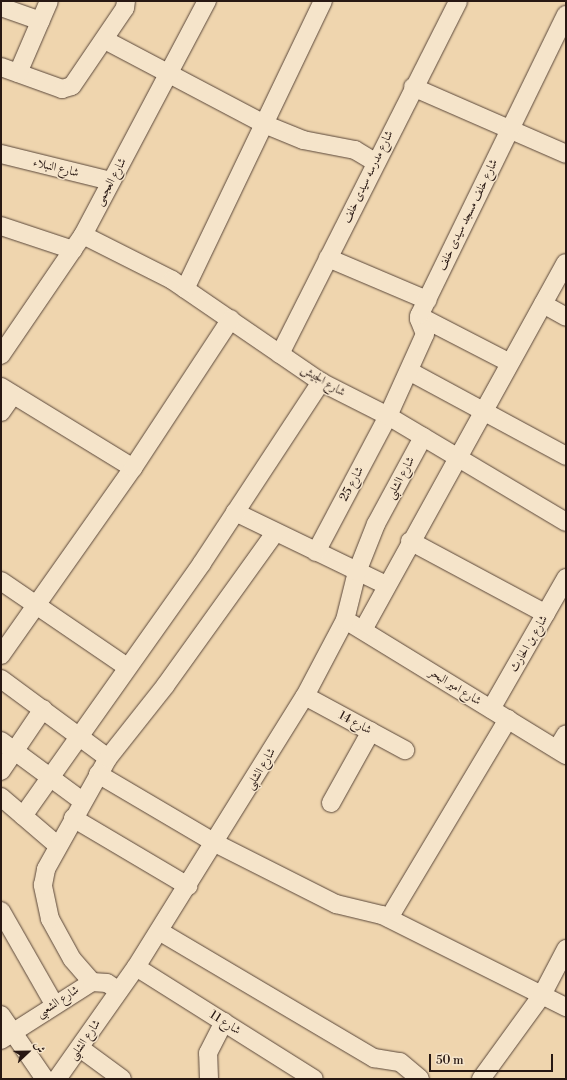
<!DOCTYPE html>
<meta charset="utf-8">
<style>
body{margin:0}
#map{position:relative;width:567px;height:1080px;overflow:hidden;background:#efd5ae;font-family:"Libre Bodoni",Amiri,serif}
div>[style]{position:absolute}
.roads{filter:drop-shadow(0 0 1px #5a473a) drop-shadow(0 0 1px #5a473a)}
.minor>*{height:18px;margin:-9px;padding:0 9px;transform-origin:9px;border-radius:9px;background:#f5e4ca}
span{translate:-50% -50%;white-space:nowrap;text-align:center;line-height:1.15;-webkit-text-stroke:3px #f5e4ca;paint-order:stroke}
.street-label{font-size:12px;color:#281813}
.frame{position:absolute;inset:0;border:2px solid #281813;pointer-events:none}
.north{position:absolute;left:8px;top:1032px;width:40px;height:40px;-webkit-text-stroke:3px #f5e4ca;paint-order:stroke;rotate:68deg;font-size:11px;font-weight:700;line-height:16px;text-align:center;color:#281813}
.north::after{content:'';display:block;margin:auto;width:14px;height:18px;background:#281813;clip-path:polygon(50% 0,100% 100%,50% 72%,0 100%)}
.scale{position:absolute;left:429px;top:1054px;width:124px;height:18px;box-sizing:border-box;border:2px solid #281813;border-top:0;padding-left:5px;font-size:12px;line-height:14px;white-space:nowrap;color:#281813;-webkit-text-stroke:3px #f5e4ca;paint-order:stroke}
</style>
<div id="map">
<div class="roads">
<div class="minor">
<i style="left:1px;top:7px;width:42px;rotate:19.3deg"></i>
<i style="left:105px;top:40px;width:180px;rotate:27.8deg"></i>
<i style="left:264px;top:124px;width:42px;rotate:22.3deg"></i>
<i style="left:303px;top:140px;width:53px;rotate:10.9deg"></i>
<i style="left:355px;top:150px;width:23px;rotate:31deg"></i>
<i style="left:1px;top:67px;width:65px;rotate:19.8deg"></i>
<i style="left:62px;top:89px;width:10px;rotate:-17deg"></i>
<i style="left:72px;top:86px;width:94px;rotate:-55.8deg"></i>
<i style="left:125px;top:8px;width:7px;rotate:-82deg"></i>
<i style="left:18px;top:73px;width:78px;rotate:-66.7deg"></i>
<i style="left:413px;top:87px;width:167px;rotate:23.6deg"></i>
<i style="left:1px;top:154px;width:113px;rotate:13.8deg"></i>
<i style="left:1px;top:226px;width:76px;rotate:18.4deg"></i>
<i style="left:83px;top:235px;width:100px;rotate:26.8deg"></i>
<i style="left:172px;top:280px;width:181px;rotate:34.4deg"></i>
<i style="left:321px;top:382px;width:75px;rotate:26.9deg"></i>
<i style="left:388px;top:416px;width:207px;rotate:30.8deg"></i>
<i style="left:328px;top:258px;width:108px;rotate:23deg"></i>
<i style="left:185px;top:289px;width:319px;rotate:-64.4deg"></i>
<i style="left:543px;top:304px;width:26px;rotate:29deg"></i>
<i style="left:419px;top:316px;width:102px;rotate:27.3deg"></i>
<i style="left:280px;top:354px;width:395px;rotate:-63.2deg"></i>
<i style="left:1px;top:355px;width:145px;rotate:-55.7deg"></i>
<i style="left:83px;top:235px;width:265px;rotate:-62.1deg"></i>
<i style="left:409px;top:371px;width:179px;rotate:28.4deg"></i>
<i style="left:1px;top:387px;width:155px;rotate:31.5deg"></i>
<i style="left:1px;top:412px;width:21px;rotate:-55deg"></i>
<i style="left:235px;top:512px;width:168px;rotate:25.8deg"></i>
<i style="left:410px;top:541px;width:154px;rotate:28.2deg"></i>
<i style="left:316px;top:552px;width:154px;rotate:-62.1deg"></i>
<i style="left:388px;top:416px;width:90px;rotate:-65.7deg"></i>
<i style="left:425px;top:334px;width:16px;rotate:-112deg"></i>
<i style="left:419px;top:319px;width:5px;rotate:-79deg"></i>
<i style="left:420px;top:314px;width:333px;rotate:-64deg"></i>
<i style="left:1px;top:581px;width:153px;rotate:34.3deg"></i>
<i style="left:352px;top:624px;width:251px;rotate:31.5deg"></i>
<i style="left:363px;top:630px;width:419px;rotate:-61.1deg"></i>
<i style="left:1px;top:655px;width:229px;rotate:-54.8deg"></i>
<i style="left:133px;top:468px;width:178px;rotate:-56.7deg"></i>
<i style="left:1px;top:679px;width:133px;rotate:36.4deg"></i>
<i style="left:305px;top:696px;width:114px;rotate:28.4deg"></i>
<i style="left:491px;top:709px;width:151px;rotate:-60.2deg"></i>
<i style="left:1px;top:741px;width:101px;rotate:36.5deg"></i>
<i style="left:557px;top:749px;width:17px;rotate:-59deg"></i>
<i style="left:1px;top:771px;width:75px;rotate:-55.9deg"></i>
<i style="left:98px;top:774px;width:136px;rotate:30.5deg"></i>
<i style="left:215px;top:843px;width:136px;rotate:26.8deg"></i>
<i style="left:336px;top:904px;width:47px;rotate:13.4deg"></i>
<i style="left:382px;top:915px;width:206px;rotate:26.6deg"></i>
<i style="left:1px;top:797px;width:74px;rotate:40.6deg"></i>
<i style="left:331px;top:803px;width:82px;rotate:-60.9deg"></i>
<i style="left:23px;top:816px;width:310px;rotate:-54.7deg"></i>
<i style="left:202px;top:563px;width:217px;rotate:-56.7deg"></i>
<i style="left:73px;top:818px;width:134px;rotate:30.6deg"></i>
<i style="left:1px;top:911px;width:107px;rotate:60.3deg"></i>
<i style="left:389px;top:918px;width:232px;rotate:-59.1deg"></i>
<i style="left:159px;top:931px;width:250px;rotate:30.6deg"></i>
<i style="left:374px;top:1058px;width:26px;rotate:9deg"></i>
<i style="left:400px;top:1062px;width:26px;rotate:40deg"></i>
<i style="left:136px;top:967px;width:210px;rotate:32.2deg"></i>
<i style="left:92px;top:982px;width:30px;rotate:-131deg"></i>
<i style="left:72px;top:959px;width:46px;rotate:-118.8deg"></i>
<i style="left:50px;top:919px;width:35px;rotate:-102deg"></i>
<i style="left:43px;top:885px;width:16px;rotate:-79deg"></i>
<i style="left:46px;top:869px;width:127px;rotate:-60.8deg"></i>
<i style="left:108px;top:758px;width:92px;rotate:-51.6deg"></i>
<i style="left:165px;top:686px;width:188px;rotate:-54.3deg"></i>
<i style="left:1px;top:1015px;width:78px;rotate:55.5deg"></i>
<i style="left:1px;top:1040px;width:108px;rotate:-32.5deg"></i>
<i style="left:92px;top:982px;width:15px;rotate:4deg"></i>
<i style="left:107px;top:983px;width:14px;rotate:34deg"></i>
<i style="left:80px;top:1048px;width:52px;rotate:36.4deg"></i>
<i style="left:57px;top:1079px;width:137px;rotate:-54.8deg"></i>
<i style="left:136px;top:967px;width:319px;rotate:-58.1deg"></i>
<i style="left:305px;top:696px;width:86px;rotate:-62.2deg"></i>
<i style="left:345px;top:620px;width:49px;rotate:-76deg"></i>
<i style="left:357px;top:572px;width:52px;rotate:-68.4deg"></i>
<i style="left:376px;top:524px;width:99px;rotate:-61.6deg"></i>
<i style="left:209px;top:1079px;width:26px;rotate:-92deg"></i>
<i style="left:208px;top:1053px;width:35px;rotate:-63deg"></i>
<i style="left:481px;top:1079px;width:104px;rotate:-54deg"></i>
<i style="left:542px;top:995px;width:52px;rotate:-62.4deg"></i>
</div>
</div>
<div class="street-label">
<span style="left:56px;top:168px;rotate:14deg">شارع النبلاء</span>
<span style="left:368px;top:177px;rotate:-64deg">شارع مدرسه سيدى خلف</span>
<span style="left:111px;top:182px;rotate:-61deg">شارع العجمى</span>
<span style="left:468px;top:215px;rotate:-64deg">شارع خلف مسجد سيدى خلف</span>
<span style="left:323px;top:381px;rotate:31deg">شارع الجيش</span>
<span style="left:401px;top:478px;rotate:-62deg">شارع الشلبى</span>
<span style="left:352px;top:484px;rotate:-62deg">شارع 25</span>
<span style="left:529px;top:644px;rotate:-60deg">شارع بن الحارث</span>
<span style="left:455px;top:687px;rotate:32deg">شارع امير البحر</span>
<span style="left:355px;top:723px;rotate:28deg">شارع 14</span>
<span style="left:261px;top:769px;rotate:-59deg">شارع الشلبى</span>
<span style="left:58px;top:1002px;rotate:-33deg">شارع الشعبى</span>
<span style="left:225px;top:1023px;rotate:32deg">شارع 11</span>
<span style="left:85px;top:1040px;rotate:-55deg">شارع الشلبى</span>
</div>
<div class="frame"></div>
<div class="north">ش</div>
<div class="scale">50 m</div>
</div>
